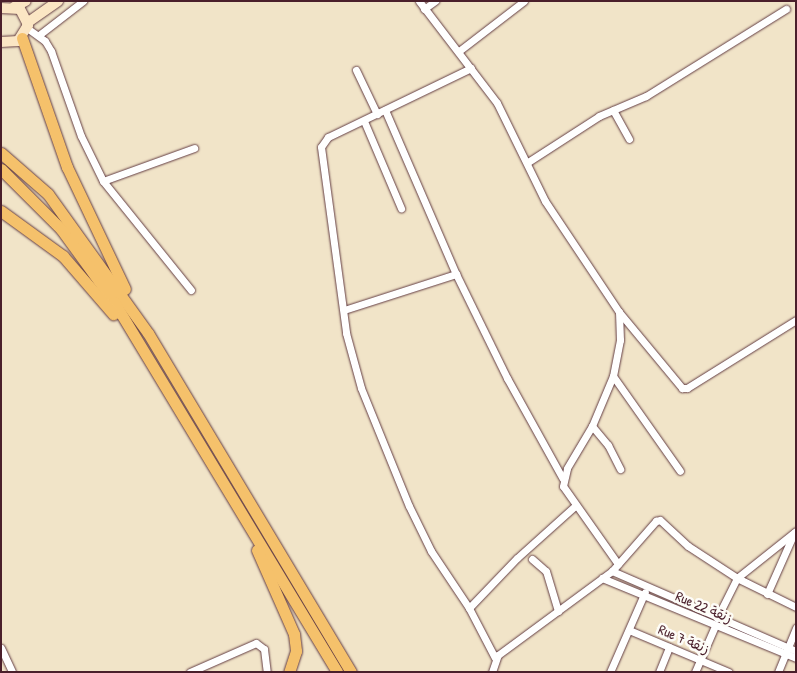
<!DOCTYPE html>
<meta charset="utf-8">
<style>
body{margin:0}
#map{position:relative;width:797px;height:673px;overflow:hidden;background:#f1e4c8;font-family:"Patrick Hand","Playpen Sans Arabic",sans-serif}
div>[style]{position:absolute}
.roads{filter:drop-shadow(0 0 1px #633d43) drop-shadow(0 0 1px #633d43)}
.minor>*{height:7px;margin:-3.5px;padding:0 3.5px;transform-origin:3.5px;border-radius:3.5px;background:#fff}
.secondary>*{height:10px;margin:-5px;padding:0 5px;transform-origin:5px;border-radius:5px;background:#fbe6c4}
.trunk>*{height:11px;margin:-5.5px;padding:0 5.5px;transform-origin:5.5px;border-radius:5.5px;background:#f5c16b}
span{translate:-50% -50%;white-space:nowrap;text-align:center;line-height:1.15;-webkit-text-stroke:5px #fdfcf7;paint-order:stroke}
.street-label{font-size:14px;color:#4a1f2b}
.frame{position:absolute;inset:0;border:2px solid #4a1f2b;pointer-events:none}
</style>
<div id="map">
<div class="roads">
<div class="minor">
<i style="left:419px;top:1px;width:128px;rotate:52.6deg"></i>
<i style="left:497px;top:103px;width:109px;rotate:63.9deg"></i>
<i style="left:545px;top:201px;width:133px;rotate:56.3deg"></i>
<i style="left:619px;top:312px;width:99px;rotate:50.3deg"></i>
<i style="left:682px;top:388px;width:5px"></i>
<i style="left:687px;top:388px;width:128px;rotate:-32deg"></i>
<i style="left:424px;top:9px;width:14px;rotate:-36deg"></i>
<i style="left:27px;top:28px;width:22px;rotate:36deg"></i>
<i style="left:45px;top:41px;width:12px;rotate:59deg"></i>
<i style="left:51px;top:51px;width:90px;rotate:70.6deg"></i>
<i style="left:81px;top:136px;width:50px;rotate:63.9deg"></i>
<i style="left:103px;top:181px;width:140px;rotate:51.1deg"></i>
<i style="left:39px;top:35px;width:56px;rotate:-37.7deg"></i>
<i style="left:459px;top:51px;width:82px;rotate:-37.6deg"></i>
<i style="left:471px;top:68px;width:159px;rotate:154.2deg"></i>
<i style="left:328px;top:137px;width:12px;rotate:125deg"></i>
<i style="left:321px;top:147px;width:188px;rotate:82.3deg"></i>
<i style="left:346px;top:333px;width:57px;rotate:74.7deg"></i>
<i style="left:361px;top:388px;width:127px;rotate:67.9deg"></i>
<i style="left:409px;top:506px;width:50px;rotate:63.9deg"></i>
<i style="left:431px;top:551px;width:69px;rotate:56.3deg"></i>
<i style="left:469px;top:608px;width:56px;rotate:62.5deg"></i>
<i style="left:356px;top:70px;width:49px;rotate:64.5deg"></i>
<i style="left:385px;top:110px;width:179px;rotate:66.6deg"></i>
<i style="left:613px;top:110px;width:33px;rotate:61deg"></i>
<i style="left:364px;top:121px;width:95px;rotate:67deg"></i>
<i style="left:528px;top:162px;width:85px;rotate:-32.9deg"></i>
<i style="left:599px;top:116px;width:51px;rotate:-23.1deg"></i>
<i style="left:646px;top:96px;width:165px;rotate:-31.9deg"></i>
<i style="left:103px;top:181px;width:97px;rotate:-19.9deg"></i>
<i style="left:344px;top:310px;width:118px;rotate:-17.8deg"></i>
<i style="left:456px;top:274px;width:116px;rotate:63.9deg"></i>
<i style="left:507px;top:378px;width:115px;rotate:61deg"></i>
<i style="left:613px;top:376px;width:116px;rotate:54.8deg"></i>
<i style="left:592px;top:426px;width:25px;rotate:50deg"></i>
<i style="left:608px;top:445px;width:27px;rotate:63deg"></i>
<i style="left:532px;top:559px;width:18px;rotate:41deg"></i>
<i style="left:546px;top:571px;width:42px;rotate:73.3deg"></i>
<i style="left:618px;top:564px;width:95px;rotate:-125.2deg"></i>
<i style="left:563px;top:486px;width:18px;rotate:-77deg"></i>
<i style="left:567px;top:468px;width:49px;rotate:-59.2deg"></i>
<i style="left:592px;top:426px;width:54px;rotate:-67.2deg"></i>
<i style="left:613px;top:376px;width:37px;rotate:-79deg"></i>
<i style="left:620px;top:340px;width:28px;rotate:-92deg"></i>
<i style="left:612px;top:571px;width:201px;rotate:23.5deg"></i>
<i style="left:602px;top:578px;width:210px;rotate:22.4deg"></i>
<i style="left:767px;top:594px;width:67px;rotate:-66.1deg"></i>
<i style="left:469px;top:608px;width:69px;rotate:-46.2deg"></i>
<i style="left:517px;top:558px;width:78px;rotate:-41.9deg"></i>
<i style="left:717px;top:618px;width:45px;rotate:-63.4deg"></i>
<i style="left:737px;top:578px;width:75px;rotate:-38.5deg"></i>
<i style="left:629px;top:630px;width:108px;rotate:22.8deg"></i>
<i style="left:1px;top:648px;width:26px;rotate:65deg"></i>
<i style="left:190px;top:672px;width:72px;rotate:-23.7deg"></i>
<i style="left:256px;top:643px;width:10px;rotate:37deg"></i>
<i style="left:264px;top:649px;width:23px;rotate:83deg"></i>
<i style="left:492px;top:672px;width:18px;rotate:-71deg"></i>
<i style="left:498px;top:655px;width:142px;rotate:-36.4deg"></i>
<i style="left:612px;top:571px;width:67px;rotate:-48.7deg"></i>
<i style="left:656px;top:521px;width:4px;rotate:-14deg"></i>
<i style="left:660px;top:520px;width:38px;rotate:43deg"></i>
<i style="left:688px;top:546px;width:59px;rotate:33.1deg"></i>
<i style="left:737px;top:578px;width:66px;rotate:26.2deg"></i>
<i style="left:610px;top:672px;width:87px;rotate:-66.4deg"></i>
<i style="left:659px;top:672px;width:27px;rotate:-68deg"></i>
<i style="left:695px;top:672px;width:50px;rotate:-66.5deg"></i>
<i style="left:778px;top:672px;width:48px;rotate:-67.8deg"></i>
</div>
<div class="secondary">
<i style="left:14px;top:7px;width:13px;rotate:-27deg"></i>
<i style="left:1px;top:8px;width:19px;rotate:3deg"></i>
<i style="left:20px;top:9px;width:18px;rotate:63deg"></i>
<i style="left:28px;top:25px;width:19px;rotate:122deg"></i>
<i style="left:18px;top:41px;width:17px;rotate:177deg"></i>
<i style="left:27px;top:23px;width:38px;rotate:-35deg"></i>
</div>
<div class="trunk">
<i style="left:22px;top:38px;width:137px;rotate:70.8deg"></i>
<i style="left:67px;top:167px;width:135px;rotate:64.6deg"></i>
<i style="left:1px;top:153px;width:62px;rotate:41.1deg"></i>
<i style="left:48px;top:194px;width:171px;rotate:54.3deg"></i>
<i style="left:148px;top:333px;width:395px;rotate:59.1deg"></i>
<i style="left:1px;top:169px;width:85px;rotate:45deg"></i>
<i style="left:61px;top:229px;width:90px;rotate:54deg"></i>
<i style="left:114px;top:302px;width:432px;rotate:58.9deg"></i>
<i style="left:1px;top:211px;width:77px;rotate:36deg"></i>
<i style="left:63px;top:256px;width:77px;rotate:49.2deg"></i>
<i style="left:257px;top:550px;width:92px;rotate:66.2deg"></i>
<i style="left:294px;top:634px;width:17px;rotate:83deg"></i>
<i style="left:296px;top:651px;width:22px;rotate:108deg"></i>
</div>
</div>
<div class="street-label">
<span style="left:704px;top:607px;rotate:23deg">Rue 22 زنقة</span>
<span style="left:684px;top:639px;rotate:23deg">Rue 7 زنقة</span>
</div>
<div class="frame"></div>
</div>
